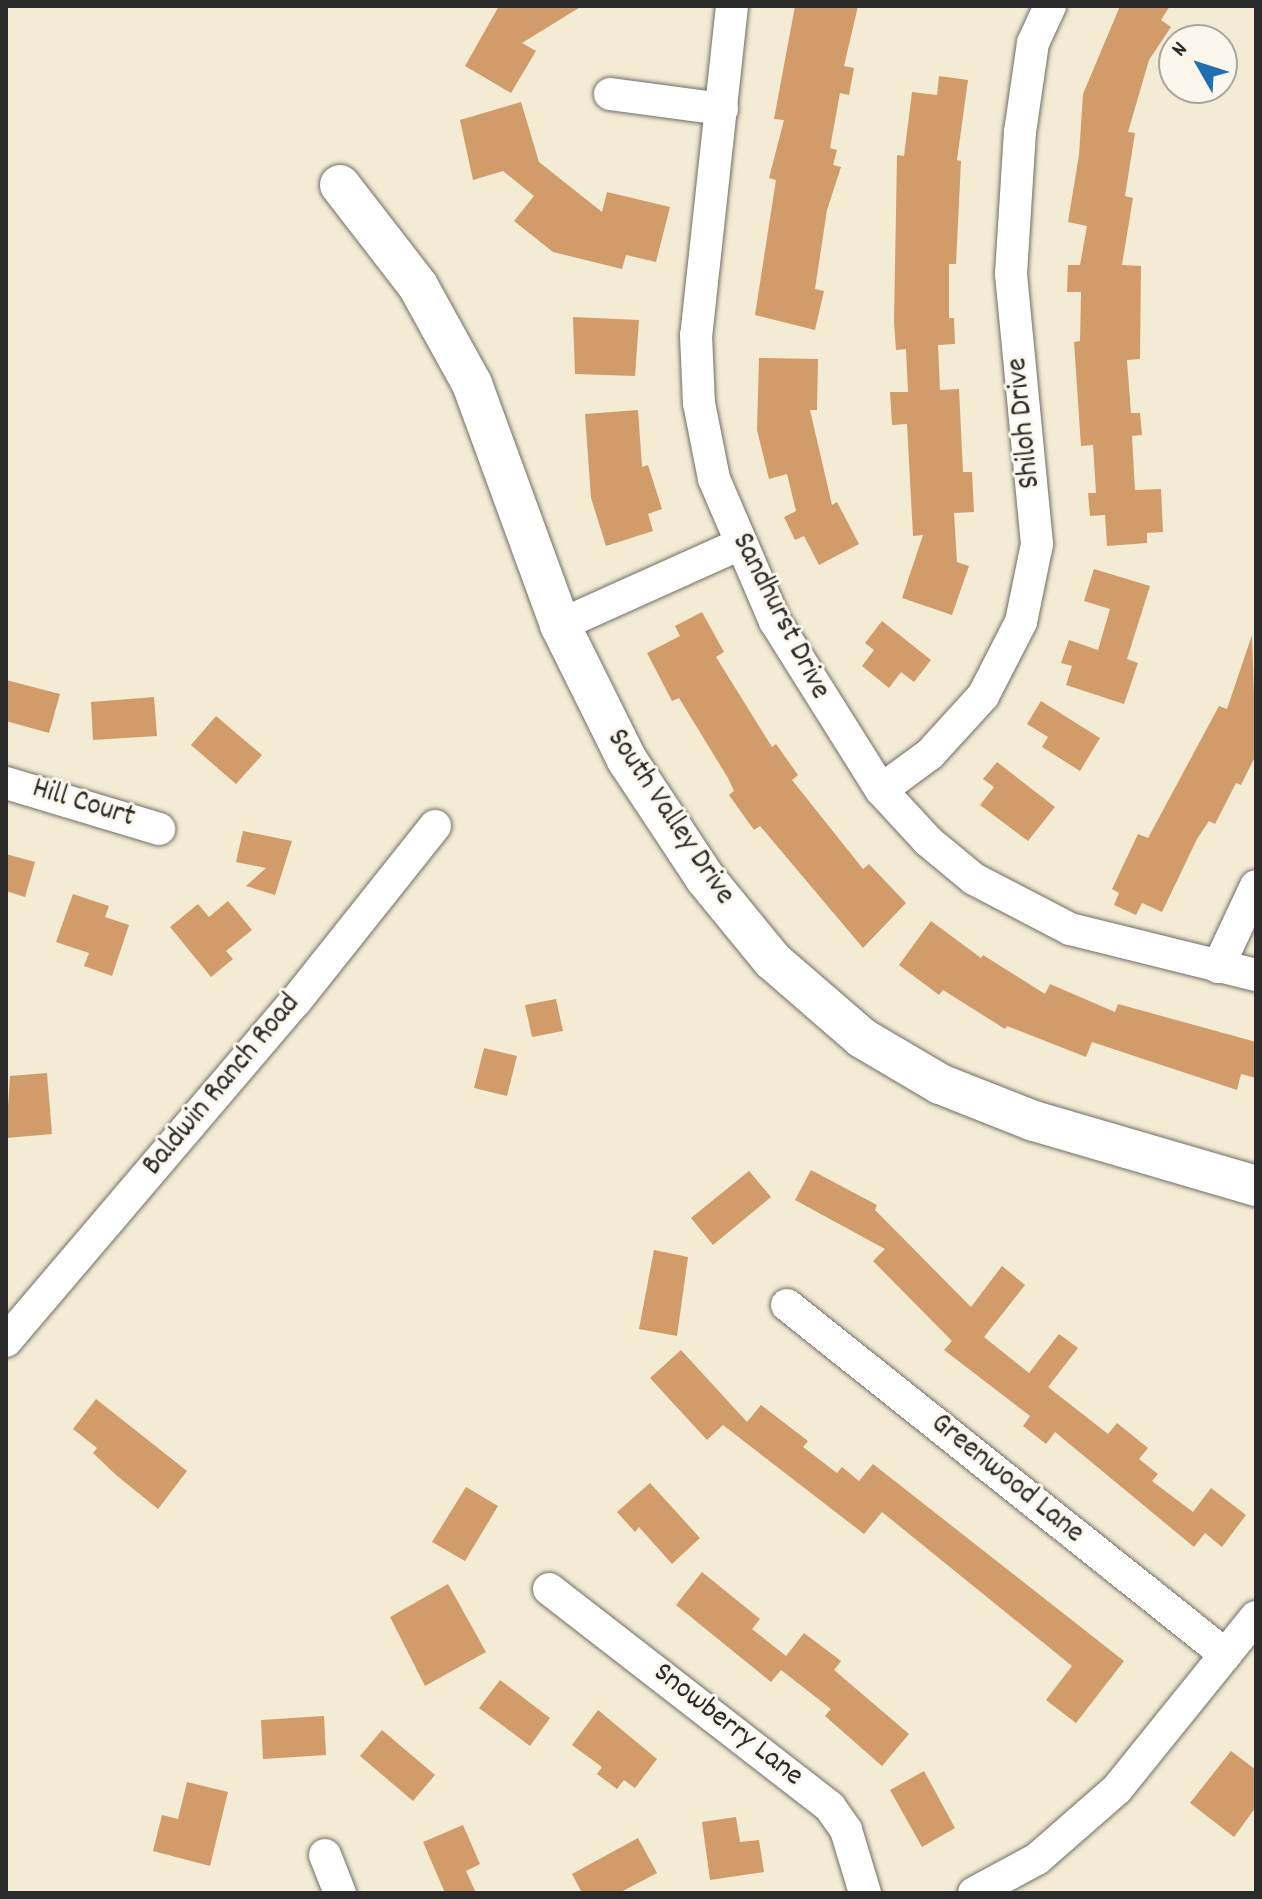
<!DOCTYPE html>
<style>
body{margin:0}
#map{position:relative;width:1262px;height:1899px;overflow:hidden;background:#f3ebd3;font-family:Dekko,sans-serif}
div>[style]{position:absolute}
.building>*{inset:0;background:#d19c6a}
.roads{filter:drop-shadow(0 0 2px #716e66) drop-shadow(0 0 2px #716e66)}
.minor>*{height:32px;margin:-16px;padding:0 16px;transform-origin:16px;border-radius:16px;background:#fff}
.tertiary>*{height:40px;margin:-20px;padding:0 20px;transform-origin:20px;border-radius:20px;background:#fff}
span{translate:-50% -50%;white-space:nowrap;text-align:center;line-height:1.15;-webkit-text-stroke:6px #fbf7ec;paint-order:stroke}
.street-label{font-size:30px;color:#2b2b2b}
.frame{position:absolute;inset:0;border:8px solid #2b2b2b;pointer-events:none}
.north{position:absolute;left:1158px;top:24px;width:80px;height:80px;box-sizing:border-box;background:#fbf7ec;border:2px solid #a8a59f;border-radius:50%;rotate:309deg;font-size:22px;font-weight:700;line-height:32px;text-align:center;color:#2b2b2b}
.north::after{content:'';display:block;margin:auto;width:28px;height:36px;background:#1f6fb2;clip-path:polygon(50% 0,100% 100%,50% 72%,0 100%)}
</style>
<div id="map">
<div class="building">
<i style="clip-path:polygon(499px 6px,582px 6px,522px 43px,536px 51px,511px 93px,465px 66px)"></i>
<i style="clip-path:polygon(795px 6px,858px 6px,844px 66px,854px 68px,849px 95px,840px 93px,830px 148px,837px 150px,833px 165px,841px 167px,827px 210px,815px 289px,824px 291px,815px 330px,755px 315px,776px 180px,769px 178px,784px 120px,774px 119px)"></i>
<i style="clip-path:polygon(1120px 6px,1170px 6px,1161px 20px,1171px 27px,1149px 60px,1128px 132px,1135px 133px,1125px 196px,1133px 198px,1122px 265px,1141px 266px,1140px 359px,1127px 360px,1131px 413px,1140px 413px,1142px 435px,1132px 436px,1135px 490px,1161px 489px,1163px 532px,1147px 533px,1147px 543px,1107px 546px,1105px 515px,1090px 516px,1088px 493px,1096px 493px,1093px 445px,1081px 446px,1074px 342px,1080px 341px,1081px 292px,1067px 292px,1068px 265px,1080px 265px,1087px 226px,1068px 222px,1079px 155px,1083px 94px)"></i>
<i style="clip-path:polygon(939px 76px,968px 80px,957px 160px,961px 161px,956px 264px,949px 264px,949px 318px,954px 318px,955px 344px,938px 345px,940px 390px,959px 389px,963px 472px,972px 472px,974px 512px,954px 513px,957px 562px,969px 566px,952px 615px,902px 598px,923px 535px,913px 536px,907px 424px,892px 425px,890px 392px,908px 392px,906px 349px,896px 350px,894px 322px,897px 155px,904px 156px,912px 92px,937px 95px)"></i>
<i style="clip-path:polygon(521px 102px,539px 162px,602px 212px,607px 192px,670px 207px,656px 262px,626px 255px,622px 269px,553px 252px,514px 221px,534px 196px,503px 171px,473px 180px,460px 120px)"></i>
<i style="clip-path:polygon(573px 317px,639px 320px,635px 376px,575px 374px)"></i>
<i style="clip-path:polygon(759px 358px,818px 359px,817px 410px,810px 410px,832px 505px,837px 502px,859px 544px,819px 565px,804px 536px,795px 540px,784px 517px,796px 511px,787px 474px,769px 479px,757px 430px)"></i>
<i style="clip-path:polygon(638px 410px,642px 467px,648px 465px,662px 509px,648px 514px,653px 531px,606px 546px,591px 498px,585px 414px)"></i>
<i style="clip-path:polygon(1094px 569px,1150px 586px,1127px 659px,1138px 663px,1124px 704px,1066px 685px,1072px 666px,1061px 663px,1069px 640px,1098px 650px,1110px 609px,1084px 601px)"></i>
<i style="clip-path:polygon(702px 612px,724px 652px,716px 657px,772px 747px,776px 744px,798px 775px,792px 780px,863px 869px,869px 864px,906px 903px,863px 948px,760px 826px,754px 830px,729px 795px,734px 791px,728px 778px,679px 698px,672px 701px,647px 653px,680px 636px,675px 626px)"></i>
<i style="clip-path:polygon(882px 621px,931px 660px,914px 682px,901px 672px,889px 688px,862px 666px,874px 650px,865px 643px)"></i>
<i style="clip-path:polygon(1252px 635px,1256px 755px,1241px 785px,1236px 783px,1215px 824px,1209px 821px,1197px 839px,1162px 912px,1142px 903px,1136px 915px,1114px 905px,1119px 893px,1112px 889px,1138px 834px,1148px 838px,1219px 706px,1227px 709px)"></i>
<i style="clip-path:polygon(6px 680px,60px 694px,49px 733px,6px 721px)"></i>
<i style="clip-path:polygon(154px 697px,157px 736px,93px 740px,91px 702px)"></i>
<i style="clip-path:polygon(1041px 701px,1100px 738px,1080px 771px,1042px 747px,1048px 737px,1027px 724px)"></i>
<i style="clip-path:polygon(216px 716px,262px 755px,236px 784px,191px 745px)"></i>
<i style="clip-path:polygon(997px 762px,1055px 807px,1028px 841px,980px 805px,994px 787px,983px 779px)"></i>
<i style="clip-path:polygon(243px 831px,292px 841px,275px 895px,246px 886px,266px 868px,236px 862px)"></i>
<i style="clip-path:polygon(6px 854px,35px 862px,25px 897px,6px 891px)"></i>
<i style="clip-path:polygon(73px 894px,109px 906px,105px 917px,129px 925px,112px 976px,84px 966px,89px 953px,56px 942px)"></i>
<i style="clip-path:polygon(228px 901px,252px 930px,226px 951px,233px 959px,211px 977px,170px 927px,198px 904px,209px 917px)"></i>
<i style="clip-path:polygon(931px 921px,981px 958px,983px 955px,1045px 994px,1050px 984px,1115px 1012px,1118px 1004px,1256px 1042px,1256px 1078px,1241px 1074px,1237px 1090px,1092px 1042px,1086px 1057px,1007px 1026px,1005px 1029px,943px 990px,939px 995px,899px 965px)"></i>
<i style="clip-path:polygon(556px 999px,563px 1031px,532px 1037px,525px 1005px)"></i>
<i style="clip-path:polygon(484px 1048px,517px 1056px,507px 1096px,474px 1088px)"></i>
<i style="clip-path:polygon(47px 1073px,52px 1134px,6px 1138px,10px 1076px)"></i>
<i style="clip-path:polygon(811px 1170px,877px 1205px,875px 1210px,971px 1307px,1002px 1266px,1025px 1285px,984px 1337px,1029px 1373px,1059px 1334px,1078px 1348px,1048px 1387px,1108px 1434px,1117px 1423px,1148px 1448px,1139px 1459px,1158px 1474px,1152px 1481px,1193px 1512px,1211px 1488px,1246px 1515px,1222px 1547px,1205px 1533px,1194px 1547px,1055px 1432px,1046px 1444px,1023px 1426px,1030px 1416px,944px 1350px,952px 1341px,873px 1261px,885px 1249px,795px 1200px)"></i>
<i style="clip-path:polygon(749px 1171px,771px 1197px,713px 1245px,691px 1218px)"></i>
<i style="clip-path:polygon(654px 1250px,688px 1257px,677px 1336px,639px 1329px)"></i>
<i style="clip-path:polygon(681px 1350px,747px 1422px,761px 1405px,808px 1441px,803px 1447px,837px 1473px,842px 1467px,859px 1481px,873px 1464px,1124px 1661px,1076px 1723px,1046px 1700px,1072px 1666px,882px 1512px,864px 1534px,723px 1425px,707px 1440px,650px 1378px)"></i>
<i style="clip-path:polygon(96px 1399px,187px 1471px,158px 1509px,116px 1475px,93px 1453px,97px 1448px,73px 1429px)"></i>
<i style="clip-path:polygon(650px 1483px,700px 1538px,672px 1564px,639px 1527px,635px 1532px,617px 1512px)"></i>
<i style="clip-path:polygon(466px 1487px,498px 1506px,465px 1561px,432px 1542px)"></i>
<i style="clip-path:polygon(702px 1572px,760px 1619px,752px 1629px,786px 1656px,804px 1633px,841px 1661px,834px 1670px,909px 1734px,882px 1766px,825px 1716px,831px 1709px,781px 1670px,771px 1682px,676px 1605px)"></i>
<i style="clip-path:polygon(448px 1584px,486px 1652px,425px 1686px,390px 1617px)"></i>
<i style="clip-path:polygon(500px 1680px,550px 1718px,530px 1746px,479px 1708px)"></i>
<i style="clip-path:polygon(598px 1710px,657px 1759px,635px 1788px,624px 1780px,617px 1789px,597px 1774px,602px 1767px,572px 1745px)"></i>
<i style="clip-path:polygon(324px 1716px,326px 1755px,263px 1759px,261px 1720px)"></i>
<i style="clip-path:polygon(382px 1730px,435px 1775px,413px 1801px,360px 1756px)"></i>
<i style="clip-path:polygon(1231px 1751px,1256px 1770px,1256px 1807px,1234px 1837px,1190px 1803px)"></i>
<i style="clip-path:polygon(924px 1771px,955px 1828px,922px 1847px,890px 1790px)"></i>
<i style="clip-path:polygon(187px 1782px,228px 1792px,210px 1866px,153px 1851px,162px 1815px,178px 1819px)"></i>
<i style="clip-path:polygon(736px 1817px,740px 1842px,759px 1840px,764px 1872px,710px 1880px,702px 1822px)"></i>
<i style="clip-path:polygon(463px 1825px,480px 1864px,466px 1871px,476px 1893px,445px 1893px,423px 1842px)"></i>
<i style="clip-path:polygon(638px 1838px,657px 1873px,619px 1893px,582px 1893px,572px 1874px)"></i>
</div>
<div class="roads">
<div class="minor">
<i style="left:732px;top:6px;width:331px;rotate:96.2deg"></i>
<i style="left:696px;top:335px;width:68px;rotate:87.5deg"></i>
<i style="left:699px;top:403px;width:77px;rotate:78.8deg"></i>
<i style="left:714px;top:479px;width:155px;rotate:66.8deg"></i>
<i style="left:775px;top:621px;width:199px;rotate:57.9deg"></i>
<i style="left:881px;top:790px;width:69px;rotate:47.3deg"></i>
<i style="left:928px;top:841px;width:60px;rotate:39.6deg"></i>
<i style="left:974px;top:879px;width:108px;rotate:27.5deg"></i>
<i style="left:1070px;top:929px;width:192px;rotate:13.9deg"></i>
<i style="left:610px;top:94px;width:113px;rotate:7.6deg"></i>
<i style="left:560px;top:625px;width:195px;rotate:-24.2deg"></i>
<i style="left:6px;top:783px;width:160px;rotate:16.7deg"></i>
<i style="left:881px;top:790px;width:61px;rotate:-36.3deg"></i>
<i style="left:930px;top:754px;width:79px;rotate:-47.6deg"></i>
<i style="left:983px;top:696px;width:83px;rotate:-62.8deg"></i>
<i style="left:1021px;top:622px;width:80px;rotate:-78.4deg"></i>
<i style="left:1037px;top:544px;width:271px;rotate:-95.5deg"></i>
<i style="left:1011px;top:274px;width:142px;rotate:-86.4deg"></i>
<i style="left:1020px;top:132px;width:90px;rotate:-81.7deg"></i>
<i style="left:1033px;top:43px;width:41px;rotate:-65.3deg"></i>
<i style="left:1218px;top:967px;width:89px;rotate:-64.9deg"></i>
<i style="left:787px;top:1305px;width:561px;rotate:38.56deg"></i>
<i style="left:6px;top:1341px;width:445px;rotate:-49.6deg"></i>
<i style="left:295px;top:1002px;width:225px;rotate:-51.5deg"></i>
<i style="left:549px;top:1589px;width:356px;rotate:37.8deg"></i>
<i style="left:830px;top:1807px;width:28px;rotate:55deg"></i>
<i style="left:846px;top:1830px;width:66px;rotate:73.2deg"></i>
<i style="left:325px;top:1855px;width:41px;rotate:68.5deg"></i>
<i style="left:974px;top:1893px;width:72px;rotate:-28.4deg"></i>
<i style="left:1037px;top:1859px;width:106px;rotate:-41.2deg"></i>
<i style="left:1117px;top:1789px;width:221px;rotate:-51.1deg"></i>
</div>
<div class="tertiary">
<i style="left:340px;top:185px;width:128px;rotate:52.3deg"></i>
<i style="left:418px;top:286px;width:112px;rotate:61.1deg"></i>
<i style="left:472px;top:384px;width:257px;rotate:69.9deg"></i>
<i style="left:560px;top:625px;width:151px;rotate:63.6deg"></i>
<i style="left:627px;top:760px;width:141px;rotate:56.5deg"></i>
<i style="left:705px;top:878px;width:106px;rotate:50.7deg"></i>
<i style="left:772px;top:960px;width:119px;rotate:40.9deg"></i>
<i style="left:862px;top:1038px;width:91px;rotate:30.5deg"></i>
<i style="left:940px;top:1084px;width:101px;rotate:21.5deg"></i>
<i style="left:1034px;top:1121px;width:231px;rotate:16.3deg"></i>
</div>
</div>
<div class="street-label">
<span style="left:1026px;top:423px;rotate:-96deg">Shiloh Drive</span>
<span style="left:779px;top:617px;rotate:63deg">Sandhurst Drive</span>
<span style="left:83px;top:805px;rotate:17deg">Hill Court</span>
<span style="left:669px;top:818px;rotate:56deg">South Valley Drive</span>
<span style="left:223px;top:1086px;rotate:-50deg">Baldwin Ranch Road</span>
<span style="left:1006px;top:1480px;rotate:39deg">Greenwood Lane</span>
<span style="left:727px;top:1726px;rotate:38deg">Snowberry Lane</span>
</div>
<div class="frame"></div>
<div class="north">N</div>
</div>
